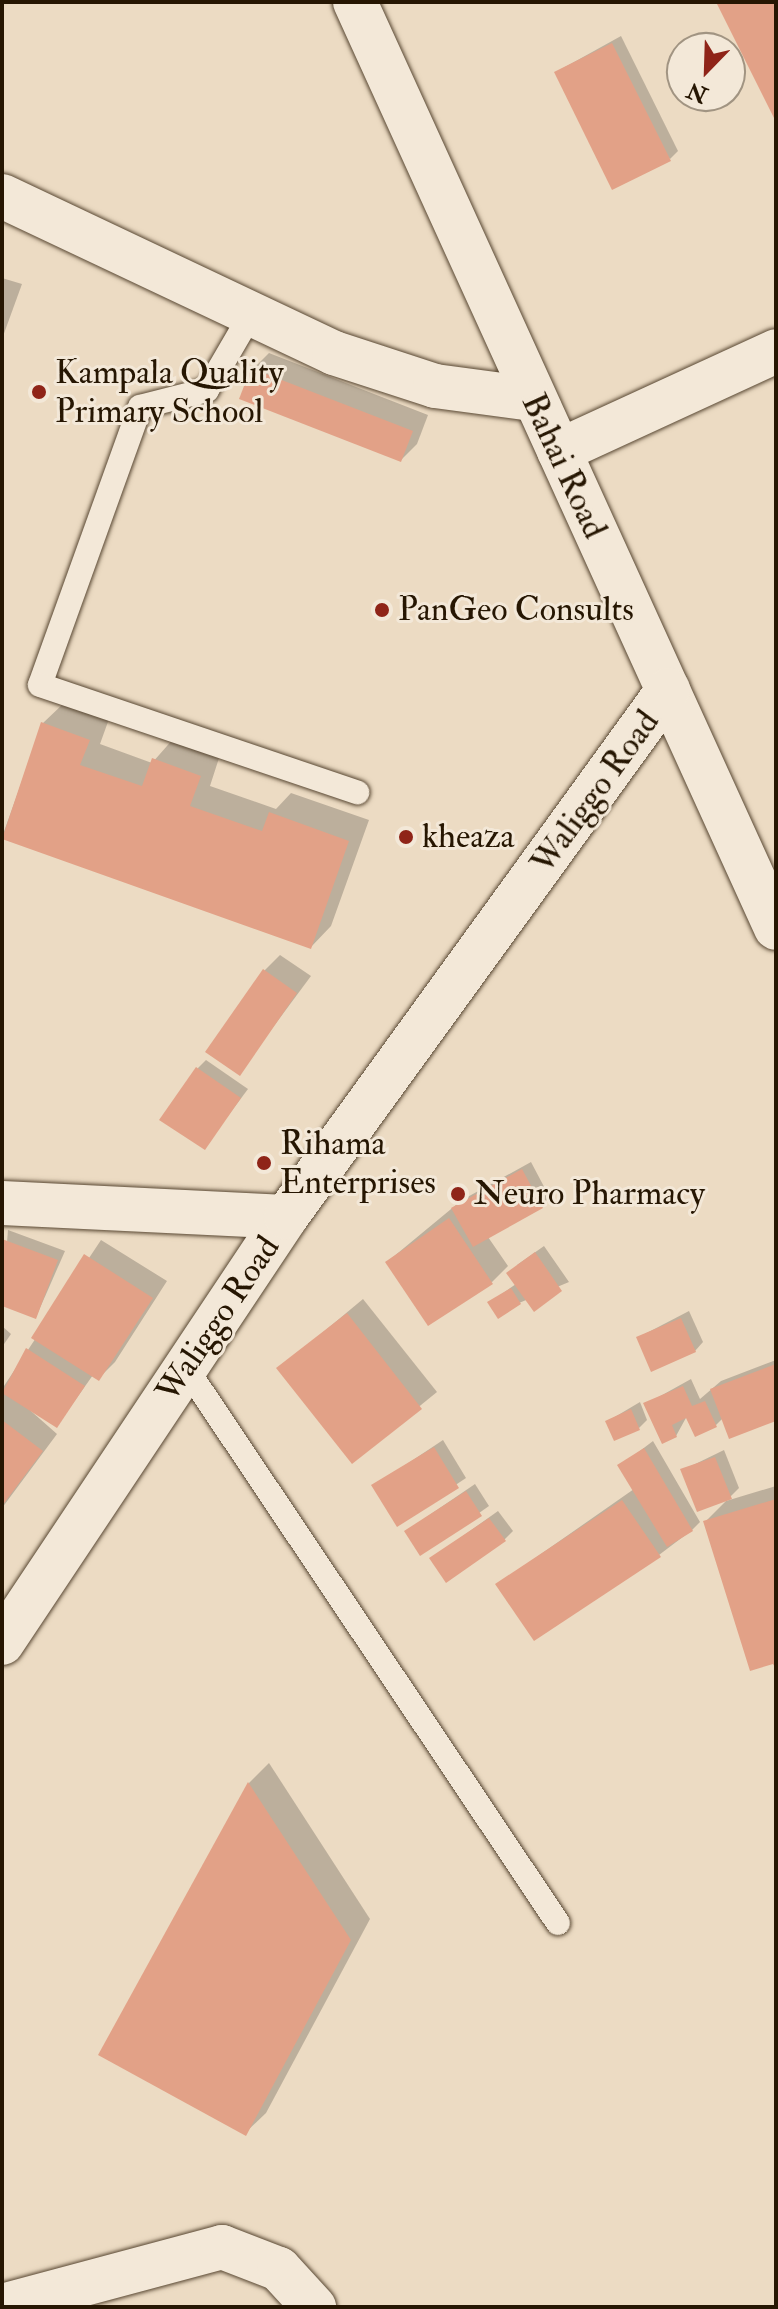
<!DOCTYPE html>
<style>
body{margin:0}
#map{position:relative;width:778px;height:2309px;overflow:hidden;background:#ecdbc3;font-family:"IM FELL Double Pica",serif}
div>[style]{position:absolute}
.shadow>*{inset:0;background:#0003}
.building>*{inset:0;background:#e2a187}
.roads{filter:drop-shadow(0 0 2px #584732) drop-shadow(0 0 2px #584732)}
.lane>*{height:24px;margin:-12px;padding:0 12px;transform-origin:12px;border-radius:12px;background:#f3e8d8}
.street>*{height:44px;margin:-22px;padding:0 22px;transform-origin:22px;border-radius:22px;background:#f3e8d8}
.secondary>*{height:44px;margin:-22px;padding:0 22px;transform-origin:22px;border-radius:22px;background:#f3e8d8}
.dots>*{width:22px;height:22px;translate:-50% -50%;box-sizing:border-box;border:4px solid #f3e8d8;border-radius:50%}
span{translate:-50% -50%;white-space:nowrap;text-align:center;line-height:1.15;-webkit-text-stroke:6px #f3e8d8;paint-order:stroke}
.poi-label{font-size:34px;color:#261602}
.left{translate:0 -50%;text-align:left}
.street-label{font-size:34px;color:#261602}
.frame{position:absolute;inset:0;border:4px solid #261602;pointer-events:none}
.north{position:absolute;left:666px;top:32px;width:80px;height:80px;box-sizing:border-box;background:#f3e8d8;border:2px solid #a19482;border-radius:50%;rotate:203deg;font-size:22px;font-weight:700;line-height:32px;text-align:center;color:#261602}
.north::after{content:'';display:block;margin:auto;width:28px;height:36px;background:#8f2418;clip-path:polygon(50% 0,100% 100%,50% 72%,0 100%)}
</style>
<div id="map">
<div class="shadow">
<i style="clip-path:polygon(621px 36px,678px 151px,670px 159px,556px 72px)"></i>
<i style="clip-path:polygon(2px 278px,22px 284px,2px 339px)"></i>
<i style="clip-path:polygon(269px 353px,428px 415px,417px 444px,401px 460px,253px 369px)"></i>
<i style="clip-path:polygon(64px 703px,109px 719px,100px 744px,152px 763px,174px 738px,220px 755px,210px 786px,276px 809px,291px 793px,369px 820px,331px 926px,311px 947px,2px 837px,43px 723px)"></i>
<i style="clip-path:polygon(280px 955px,311px 976px,239px 1073px,265px 970px)"></i>
<i style="clip-path:polygon(206px 1060px,248px 1089px,204px 1148px,198px 1068px)"></i>
<i style="clip-path:polygon(531px 1162px,550px 1198px,488px 1237px,508px 1266px,492px 1282px,387px 1262px,462px 1200px)"></i>
<i style="clip-path:polygon(8px 1230px,65px 1251px,36px 1317px,2px 1304px)"></i>
<i style="clip-path:polygon(101px 1240px,167px 1281px,115px 1362px,99px 1378px,93px 1375px,57px 1426px,23px 1404px,57px 1434px,2px 1508px,2px 1389px)"></i>
<i style="clip-path:polygon(544px 1246px,569px 1282px,519px 1303px,490px 1302px,516px 1284px,517px 1265px)"></i>
<i style="clip-path:polygon(363px 1299px,437px 1392px,352px 1461px,279px 1369px)"></i>
<i style="clip-path:polygon(689px 1311px,703px 1342px,695px 1351px,639px 1337px)"></i>
<i style="clip-path:polygon(2px 1326px,11px 1334px,2px 1347px)"></i>
<i style="clip-path:polygon(776px 1360px,776px 1419px,723px 1418px,716px 1425px,687px 1416px,676px 1436px,646px 1404px,691px 1379px,700px 1399px,721px 1381px)"></i>
<i style="clip-path:polygon(640px 1402px,647px 1420px,639px 1428px,608px 1421px)"></i>
<i style="clip-path:polygon(443px 1440px,466px 1478px,397px 1524px,374px 1486px)"></i>
<i style="clip-path:polygon(653px 1441px,700px 1522px,692px 1530px,659px 1555px,498px 1584px,634px 1489px,620px 1466px)"></i>
<i style="clip-path:polygon(724px 1450px,739px 1488px,730px 1497px,683px 1470px)"></i>
<i style="clip-path:polygon(475px 1484px,489px 1506px,421px 1554px,406px 1531px)"></i>
<i style="clip-path:polygon(776px 1486px,776px 1665px,705px 1522px,726px 1501px)"></i>
<i style="clip-path:polygon(498px 1511px,513px 1531px,504px 1540px,432px 1558px)"></i>
<i style="clip-path:polygon(269px 1763px,370px 1919px,266px 2113px,245px 2133px,100px 2054px,249px 1783px)"></i>
</div>
<div class="building">
<i style="clip-path:polygon(716px 2px,776px 2px,776px 122px)"></i>
<i style="clip-path:polygon(612px 43px,671px 161px,612px 190px,554px 72px)"></i>
<i style="clip-path:polygon(251px 368px,413px 431px,401px 462px,239px 399px)"></i>
<i style="clip-path:polygon(41px 722px,90px 740px,80px 765px,142px 786px,152px 758px,201px 776px,190px 806px,262px 831px,269px 812px,349px 841px,311px 949px,2px 839px)"></i>
<i style="clip-path:polygon(263px 969px,297px 993px,240px 1076px,205px 1052px)"></i>
<i style="clip-path:polygon(196px 1067px,241px 1098px,205px 1150px,159px 1120px)"></i>
<i style="clip-path:polygon(522px 1169px,543px 1208px,473px 1247px,451px 1208px)"></i>
<i style="clip-path:polygon(449px 1218px,493px 1284px,428px 1326px,385px 1262px)"></i>
<i style="clip-path:polygon(2px 1239px,58px 1260px,36px 1319px,2px 1306px)"></i>
<i style="clip-path:polygon(535px 1252px,562px 1291px,534px 1312px,506px 1273px)"></i>
<i style="clip-path:polygon(84px 1254px,153px 1298px,99px 1381px,31px 1338px)"></i>
<i style="clip-path:polygon(511px 1288px,521px 1304px,498px 1319px,487px 1302px)"></i>
<i style="clip-path:polygon(347px 1313px,422px 1409px,352px 1464px,276px 1368px)"></i>
<i style="clip-path:polygon(681px 1318px,696px 1352px,651px 1372px,636px 1337px)"></i>
<i style="clip-path:polygon(26px 1348px,85px 1386px,57px 1428px,2px 1393px)"></i>
<i style="clip-path:polygon(776px 1364px,776px 1421px,729px 1439px,710px 1389px)"></i>
<i style="clip-path:polygon(683px 1386px,692px 1406px,705px 1401px,717px 1427px,695px 1437px,686px 1418px,672px 1425px,677px 1437px,662px 1444px,643px 1403px)"></i>
<i style="clip-path:polygon(631px 1409px,640px 1430px,614px 1441px,605px 1421px)"></i>
<i style="clip-path:polygon(2px 1420px,43px 1451px,2px 1506px)"></i>
<i style="clip-path:polygon(434px 1447px,459px 1488px,397px 1527px,371px 1485px)"></i>
<i style="clip-path:polygon(644px 1448px,693px 1531px,667px 1547px,617px 1465px)"></i>
<i style="clip-path:polygon(715px 1457px,732px 1499px,697px 1512px,680px 1469px)"></i>
<i style="clip-path:polygon(466px 1491px,482px 1516px,420px 1556px,404px 1531px)"></i>
<i style="clip-path:polygon(776px 1499px,776px 1669px,773px 1664px,750px 1671px,703px 1521px)"></i>
<i style="clip-path:polygon(622px 1500px,661px 1557px,534px 1641px,495px 1584px)"></i>
<i style="clip-path:polygon(489px 1518px,506px 1541px,446px 1583px,429px 1558px)"></i>
<i style="clip-path:polygon(248px 1782px,351px 1940px,246px 2136px,98px 2055px)"></i>
</div>
<div class="roads">
<div class="lane">
<i style="left:250px;top:316px;width:86px;rotate:120.2deg"></i>
<i style="left:207px;top:390px;width:69px;rotate:165.8deg"></i>
<i style="left:140px;top:407px;width:295px;rotate:109.8deg"></i>
<i style="left:40px;top:685px;width:335px;rotate:18.7deg"></i>
<i style="left:186px;top:1368px;width:668px;rotate:56.17deg"></i>
</div>
<div class="street">
<i style="left:2px;top:196px;width:367px;rotate:25.3deg"></i>
<i style="left:334px;top:353px;width:106px;rotate:18.1deg"></i>
<i style="left:435px;top:386px;width:98px;rotate:7.6deg"></i>
<i style="left:2px;top:1203px;width:284px;rotate:2.8deg"></i>
<i style="left:2px;top:2306px;width:228px;rotate:-15deg"></i>
<i style="left:222px;top:2247px;width:61px;rotate:21.1deg"></i>
<i style="left:279px;top:2269px;width:52px;rotate:47.4deg"></i>
</div>
<div class="secondary">
<i style="left:355px;top:2px;width:1017px;rotate:65.55deg"></i>
<i style="left:559px;top:451px;width:239px;rotate:-24.7deg"></i>
<i style="left:2px;top:1643px;width:512px;rotate:-56.31deg"></i>
<i style="left:286px;top:1217px;width:651px;rotate:-54.06deg"></i>
</div>
</div>
<div class="dots">
<i style="left:39px;top:392px;background:#8f2418"></i>
<i style="left:382px;top:610px;background:#8f2418"></i>
<i style="left:406px;top:837px;background:#8f2418"></i>
<i style="left:264px;top:1163px;background:#8f2418"></i>
<i style="left:458px;top:1194px;background:#8f2418"></i>
</div>
<div class="poi-label">
<span class="left" style="left:55px;top:392px">Kampala Quality<br>Primary School</span>
<span class="left" style="left:398px;top:610px">PanGeo Consults</span>
<span class="left" style="left:422px;top:837px">kheaza</span>
<span class="left" style="left:280px;top:1163px">Rihama<br>Enterprises</span>
<span class="left" style="left:474px;top:1194px">Neuro Pharmacy</span>
</div>
<div class="street-label">
<span style="left:564px;top:466px;rotate:65deg">Bahai Road</span>
<span style="left:595px;top:792px;rotate:-54deg">Waliggo Road</span>
<span style="left:218px;top:1319px;rotate:-56deg">Waliggo Road</span>
</div>
<div class="frame"></div>
<div class="north">N</div>
</div>
